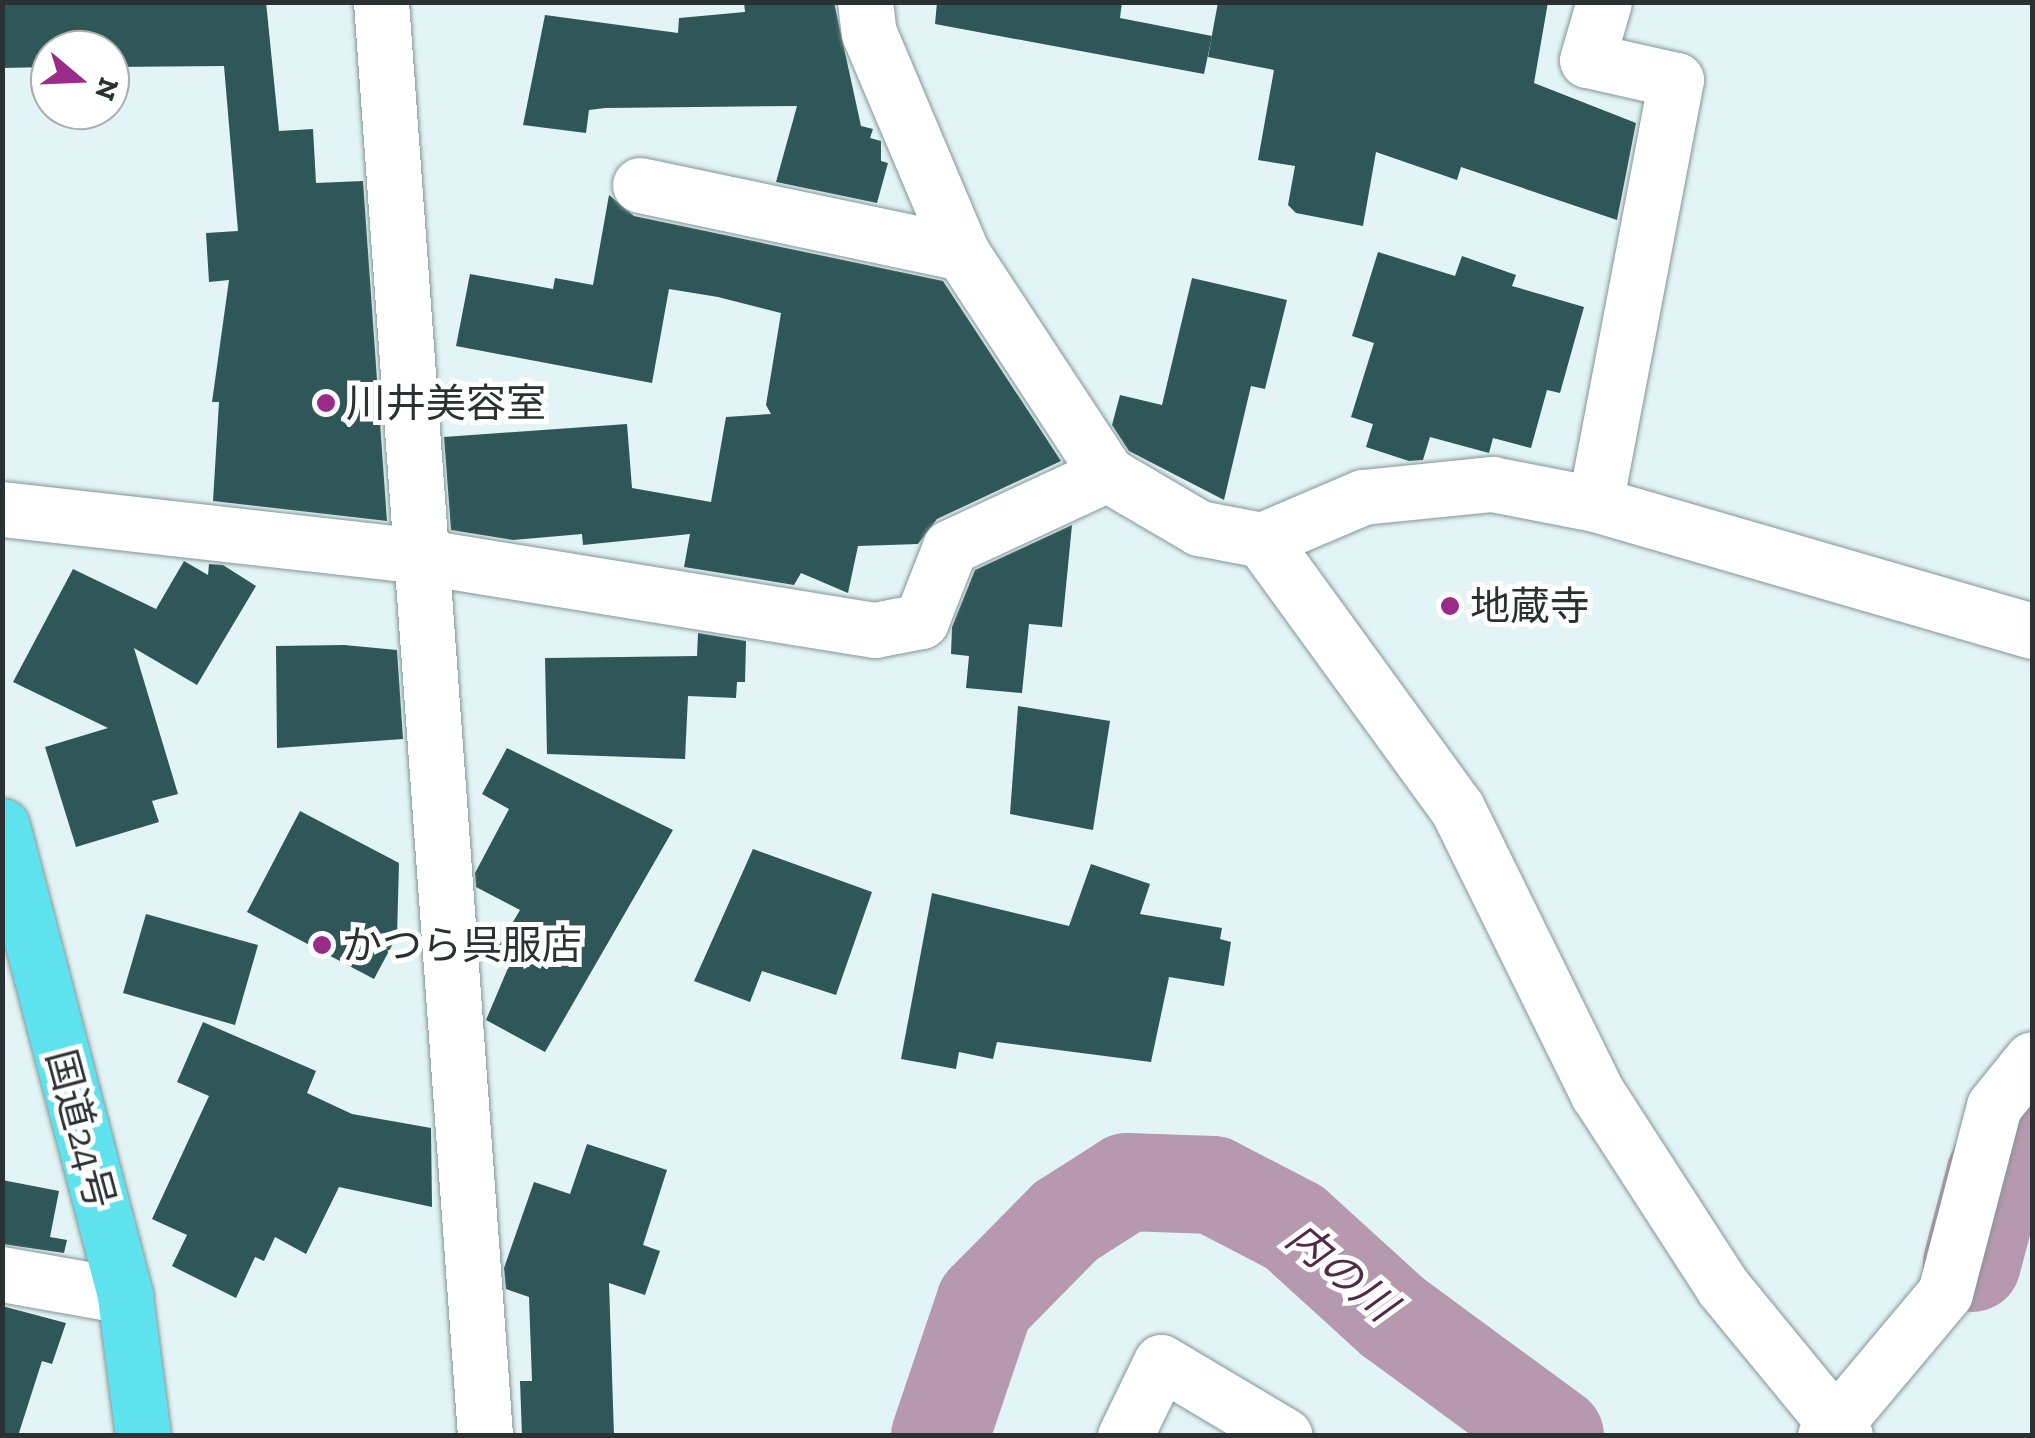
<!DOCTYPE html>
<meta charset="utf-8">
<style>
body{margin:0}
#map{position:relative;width:2035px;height:1438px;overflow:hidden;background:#e2f4f5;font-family:"Zilla Slab","Noto Sans JP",serif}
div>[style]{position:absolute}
.river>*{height:98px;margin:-49px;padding:0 49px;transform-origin:49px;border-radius:49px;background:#b699ae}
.building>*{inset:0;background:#2f5659}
.roads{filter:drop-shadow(0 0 2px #849596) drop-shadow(0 0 2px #849596)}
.minor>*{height:55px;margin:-27.5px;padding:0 27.5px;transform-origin:27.5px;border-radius:27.5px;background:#fff}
.highway>*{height:55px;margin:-27.5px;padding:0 27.5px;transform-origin:27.5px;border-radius:27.5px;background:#5ee3ee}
.dots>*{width:28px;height:28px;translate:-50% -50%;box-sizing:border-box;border:5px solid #fff;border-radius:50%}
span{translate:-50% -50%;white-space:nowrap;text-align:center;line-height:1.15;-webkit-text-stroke:10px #fff;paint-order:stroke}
.poi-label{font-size:40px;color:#2a3132}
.left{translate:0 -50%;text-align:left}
.street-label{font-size:40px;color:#2a3132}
.water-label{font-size:42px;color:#512949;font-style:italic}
.frame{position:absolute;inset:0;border:5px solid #2a3132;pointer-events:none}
.north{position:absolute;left:30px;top:30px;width:100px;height:100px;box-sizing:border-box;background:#fff;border:2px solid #aaadad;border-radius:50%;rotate:109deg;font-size:28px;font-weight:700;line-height:40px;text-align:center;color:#2a3132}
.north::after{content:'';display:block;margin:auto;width:35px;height:45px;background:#9b2b89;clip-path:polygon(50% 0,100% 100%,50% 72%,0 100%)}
</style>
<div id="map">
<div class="river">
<i style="left:1972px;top:1263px;width:90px;rotate:-75.2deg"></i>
<i style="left:1995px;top:1176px;width:86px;rotate:-64.6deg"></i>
<i style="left:940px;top:1436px;width:140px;rotate:-71.3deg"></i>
<i style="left:985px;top:1303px;width:115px;rotate:-45.4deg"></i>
<i style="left:1066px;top:1221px;width:72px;rotate:-32.6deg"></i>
<i style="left:1127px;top:1182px;width:86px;rotate:2deg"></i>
<i style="left:1213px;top:1185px;width:91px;rotate:27.4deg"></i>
<i style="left:1294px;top:1227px;width:134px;rotate:42.3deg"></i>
<i style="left:1393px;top:1317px;width:201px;rotate:36.3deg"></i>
</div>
<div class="building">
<i style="clip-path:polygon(2px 2px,266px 2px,279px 131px,313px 129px,316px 183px,363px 181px,387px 521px,213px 501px,219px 402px,212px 402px,229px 280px,209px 282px,206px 233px,238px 231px,224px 66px,110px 67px,110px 50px,50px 50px,50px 67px,2px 68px)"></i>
<i style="clip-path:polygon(744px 2px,834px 2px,861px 126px,873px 129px,870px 138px,881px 141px,881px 161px,888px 163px,877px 203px,776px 182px,797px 106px,605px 108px,589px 110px,586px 133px,523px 125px,545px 15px,678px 33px,679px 18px,745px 12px)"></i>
<i style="clip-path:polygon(937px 2px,1122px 2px,1120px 18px,1212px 36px,1204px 74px,935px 24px)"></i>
<i style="clip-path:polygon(1218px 2px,1548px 2px,1534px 83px,1636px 123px,1617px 220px,1461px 167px,1457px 180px,1376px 152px,1363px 226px,1296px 213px,1288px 205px,1295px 166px,1258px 160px,1274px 70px,1208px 57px)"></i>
<i style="clip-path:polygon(609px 195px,634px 216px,943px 281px,1061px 461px,937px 519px,918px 544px,858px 546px,848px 593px,801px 573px,794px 585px,684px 567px,690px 534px,583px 545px,582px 534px,513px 540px,451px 530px,444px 437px,627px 424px,632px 488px,711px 502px,726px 417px,771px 414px,766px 405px,781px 313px,718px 297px,669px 289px,652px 383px,456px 346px,470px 274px,553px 289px,555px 278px,593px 285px)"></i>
<i style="clip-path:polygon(1378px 252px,1455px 276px,1462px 256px,1516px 275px,1512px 286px,1584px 307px,1560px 393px,1547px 390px,1531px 448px,1493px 438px,1489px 453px,1430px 437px,1423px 460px,1409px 461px,1366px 447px,1373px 424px,1351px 417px,1374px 343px,1352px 336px)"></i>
<i style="clip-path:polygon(1192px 278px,1287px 300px,1265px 389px,1251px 386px,1224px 500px,1129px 451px,1112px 425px,1120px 395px,1162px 405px)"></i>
<i style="clip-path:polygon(1072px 525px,1062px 627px,1029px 624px,1022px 693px,966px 688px,969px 656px,951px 654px,952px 627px,975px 570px)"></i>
<i style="clip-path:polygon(184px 561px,208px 575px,209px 564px,223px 565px,256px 586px,197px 685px,134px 648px,178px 794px,152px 801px,159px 822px,76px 847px,45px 747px,108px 728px,13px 682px,73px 569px,156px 609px)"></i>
<i style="clip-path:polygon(698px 633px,746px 641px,745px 682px,737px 682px,736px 698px,688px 696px,685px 759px,547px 754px,545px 658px,697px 656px)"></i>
<i style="clip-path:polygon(344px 645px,397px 650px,403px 739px,277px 748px,276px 646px)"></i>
<i style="clip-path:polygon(1018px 706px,1110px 721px,1093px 830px,1010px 814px)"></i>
<i style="clip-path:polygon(507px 748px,673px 830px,545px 1052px,486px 1020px,508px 968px,491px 959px,520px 910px,476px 887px,475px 873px,509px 809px,482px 794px)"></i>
<i style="clip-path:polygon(300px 811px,399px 863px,397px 936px,374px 979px,247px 912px)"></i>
<i style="clip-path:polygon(753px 849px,872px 892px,836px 995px,762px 971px,750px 1002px,694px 981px)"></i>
<i style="clip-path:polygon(1091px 864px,1150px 884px,1140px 914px,1222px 928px,1220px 939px,1231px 942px,1224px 986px,1169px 977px,1151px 1062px,997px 1042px,993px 1059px,959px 1052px,956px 1069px,901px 1059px,932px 893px,1069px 926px)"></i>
<i style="clip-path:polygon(146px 914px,258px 945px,235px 1025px,123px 993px)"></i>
<i style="clip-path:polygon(203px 1022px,316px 1071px,307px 1093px,352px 1114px,431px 1128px,432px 1207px,339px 1187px,306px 1254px,275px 1237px,264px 1261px,255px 1257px,236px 1298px,172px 1266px,187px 1235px,152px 1219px,209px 1096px,177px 1082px)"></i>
<i style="clip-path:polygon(587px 1144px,667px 1170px,643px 1245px,660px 1251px,645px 1295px,609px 1283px,614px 1436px,522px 1436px,520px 1381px,532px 1381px,529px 1297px,506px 1289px,504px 1268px,534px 1182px,570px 1194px)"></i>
<i style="clip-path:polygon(2px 1180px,59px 1191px,50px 1237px,67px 1240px,64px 1253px,2px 1244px)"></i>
<i style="clip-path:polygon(2px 1306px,66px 1323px,52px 1364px,42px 1361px,18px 1436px,2px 1436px)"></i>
</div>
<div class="roads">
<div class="minor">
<i style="left:381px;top:2px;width:1438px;rotate:85.85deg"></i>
<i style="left:865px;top:2px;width:31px;rotate:83deg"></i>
<i style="left:869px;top:33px;width:239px;rotate:67.1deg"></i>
<i style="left:962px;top:253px;width:264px;rotate:56.7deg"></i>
<i style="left:1107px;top:474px;width:107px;rotate:30.4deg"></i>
<i style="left:1199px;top:528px;width:64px;rotate:10.8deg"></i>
<i style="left:1262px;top:540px;width:110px;rotate:-23.1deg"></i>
<i style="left:1363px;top:497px;width:130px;rotate:-5.8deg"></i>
<i style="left:1492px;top:484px;width:105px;rotate:11deg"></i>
<i style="left:1595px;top:504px;width:455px;rotate:16.2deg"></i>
<i style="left:640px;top:185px;width:329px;rotate:11.9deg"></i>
<i style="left:1595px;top:504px;width:432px;rotate:-79.2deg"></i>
<i style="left:1676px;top:80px;width:91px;rotate:-167.3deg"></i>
<i style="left:1587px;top:60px;width:60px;rotate:-73.7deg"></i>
<i style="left:2px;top:509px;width:419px;rotate:6.4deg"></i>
<i style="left:418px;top:556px;width:463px;rotate:9.2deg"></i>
<i style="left:875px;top:630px;width:47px;rotate:-11.1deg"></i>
<i style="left:921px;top:621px;width:79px;rotate:-68.6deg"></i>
<i style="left:950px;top:547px;width:173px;rotate:-24.9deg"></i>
<i style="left:1262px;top:540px;width:331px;rotate:54deg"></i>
<i style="left:1457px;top:808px;width:319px;rotate:63.8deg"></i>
<i style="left:1598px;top:1094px;width:229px;rotate:57.1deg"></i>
<i style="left:1722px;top:1286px;width:194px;rotate:50.6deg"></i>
<i style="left:2px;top:1274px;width:125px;rotate:10.1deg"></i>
<i style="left:1125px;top:1436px;width:82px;rotate:-64.1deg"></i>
<i style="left:1161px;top:1362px;width:144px;rotate:30.8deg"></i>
<i style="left:1825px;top:1436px;width:187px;rotate:-50deg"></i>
<i style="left:1945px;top:1293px;width:193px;rotate:-75.3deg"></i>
<i style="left:1994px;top:1106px;width:60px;rotate:-51deg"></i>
</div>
<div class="highway">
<i style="left:2px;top:826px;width:486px;rotate:75.3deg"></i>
<i style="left:125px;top:1296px;width:141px;rotate:82.7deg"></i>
</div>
</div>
<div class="dots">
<i style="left:326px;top:403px;background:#9b2b89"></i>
<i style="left:1450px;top:606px;background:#9b2b89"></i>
<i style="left:322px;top:945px;background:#9b2b89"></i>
</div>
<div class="poi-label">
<span class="left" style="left:346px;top:403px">川井美容室</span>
<span class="left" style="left:1470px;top:606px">地蔵寺</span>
<span class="left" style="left:342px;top:945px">かつら呉服店</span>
</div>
<div class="street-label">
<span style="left:81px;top:1129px;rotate:75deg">国道24号</span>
</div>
<div class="water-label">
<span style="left:1341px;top:1272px;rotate:40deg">内の川</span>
</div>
<div class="frame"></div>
<div class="north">N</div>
</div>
